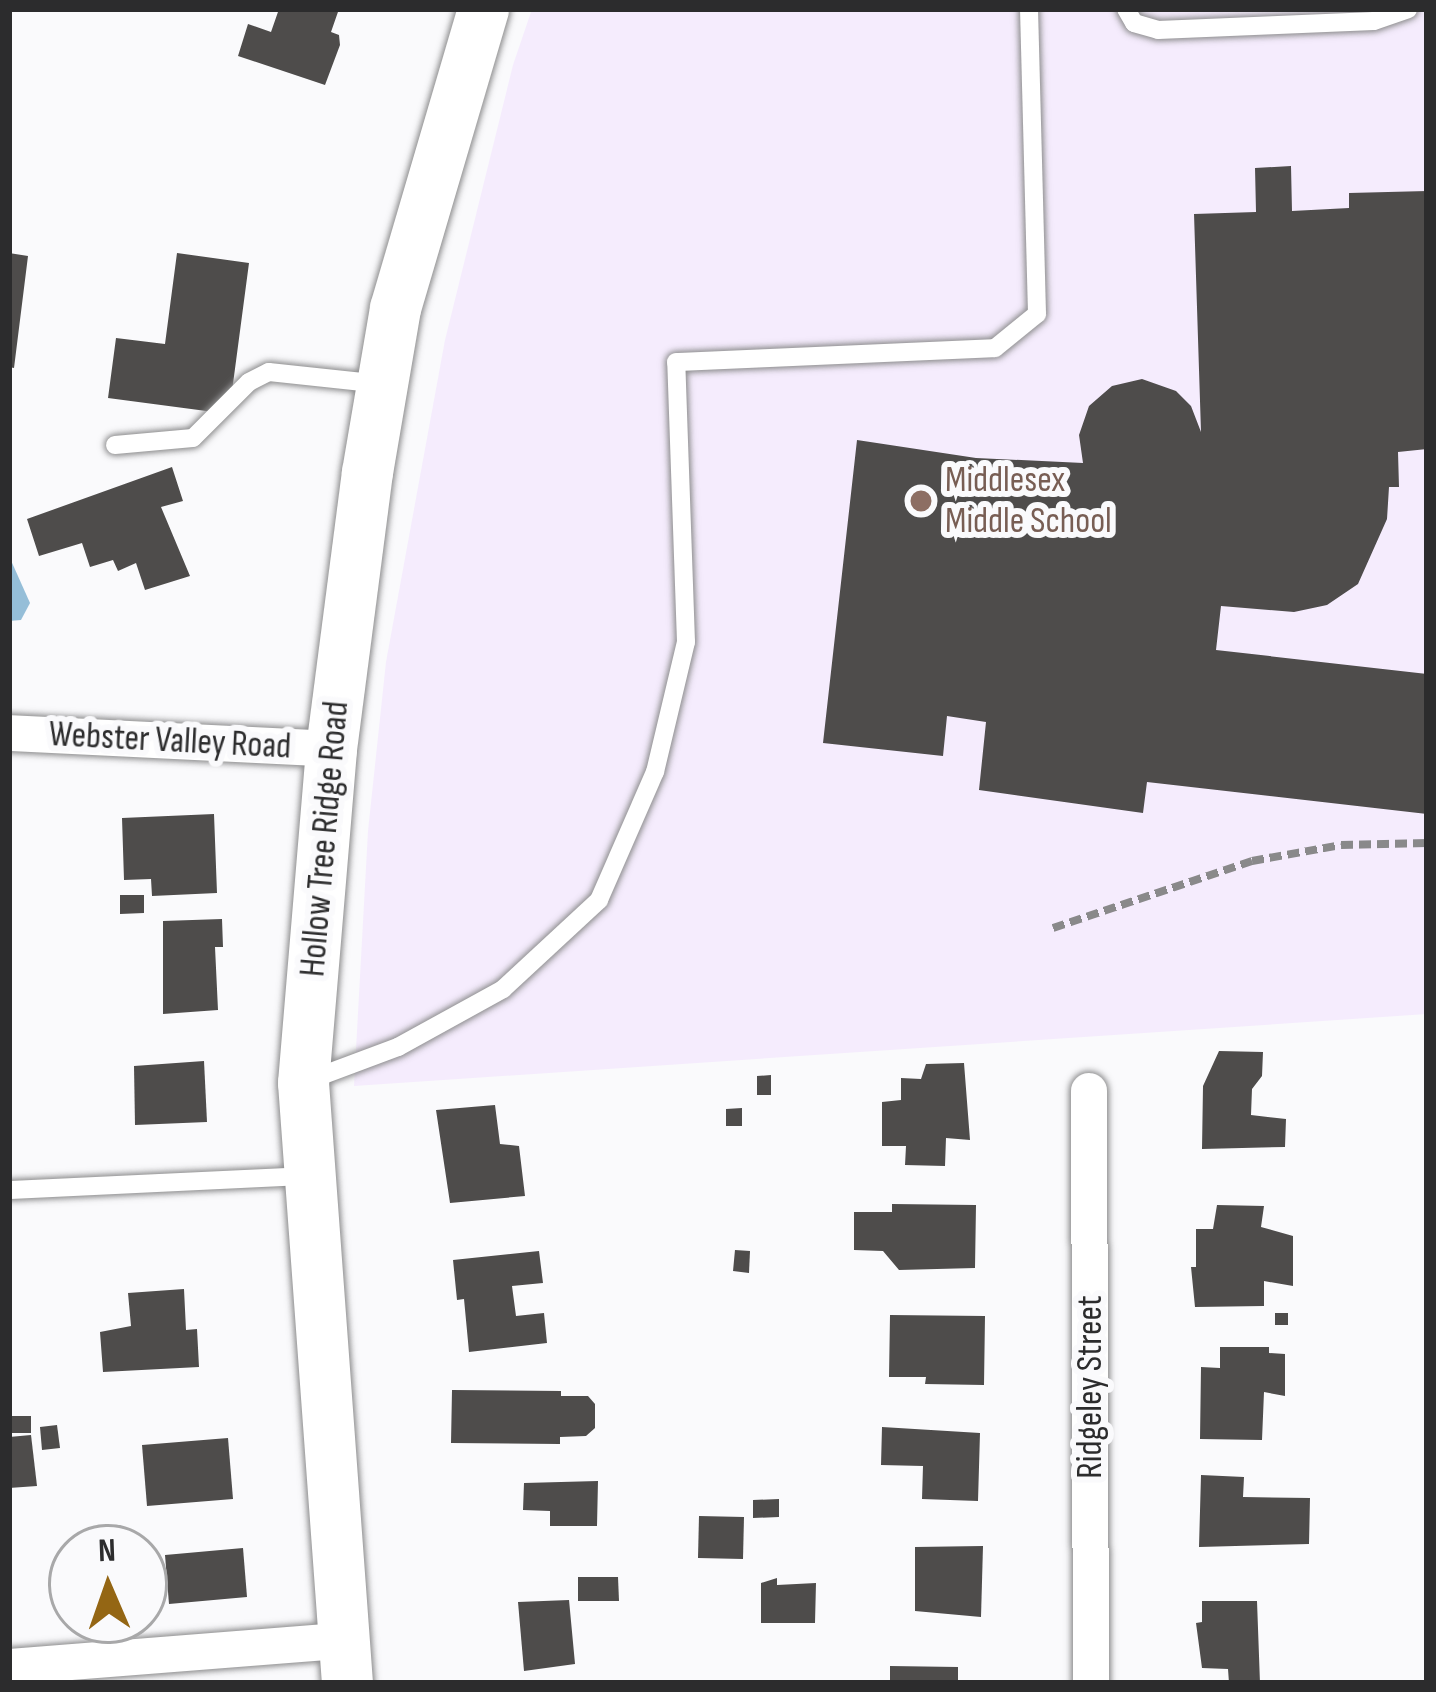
<!DOCTYPE html>
<style>
body{margin:0}
#map{position:relative;width:1436px;height:1692px;overflow:hidden;background:#fafafc;font-family:"Sofia Sans Condensed",sans-serif}
div>[style]{position:absolute}
.education>*{inset:0;background:#f5ecfd}
.water>*{inset:0;background:#95bed8}
.building>*{inset:0;background:#4e4c4b}
.path>*{height:8px;margin-top:-4px;transform-origin:0;background:repeating-linear-gradient(90deg,#89898a 0 12px,transparent 0 18px)}
.roads{filter:drop-shadow(0 0 3px #8d8d8e) drop-shadow(0 0 3px #8d8d8e)}
.lane>*{height:18px;margin:-9px;padding:0 9px;transform-origin:9px;border-radius:9px;background:#fff}
.street>*{height:36px;margin:-18px;padding:0 18px;transform-origin:18px;border-radius:18px;background:#fff}
.secondary>*{height:51px;margin:-25.5px;padding:0 25.5px;transform-origin:25.5px;border-radius:25.5px;background:#fff}
.dots>*{width:33px;height:33px;translate:-50% -50%;box-sizing:border-box;border:6px solid #fafafc;border-radius:50%}
span{translate:-50% -50%;white-space:nowrap;text-align:center;line-height:1.15;-webkit-text-stroke:12px #fafafc;paint-order:stroke}
.education-label{font-size:36px;color:#785e54}
.left{translate:0 -50%;text-align:left}
.street-label{font-size:36px;color:#2c2c2d}
.frame{position:absolute;inset:0;border:12px solid #2c2c2d;pointer-events:none}
.north{position:absolute;left:48px;top:1524px;width:120px;height:120px;box-sizing:border-box;background:#fafafc;border:3px solid #a8a8a9;border-radius:50%;rotate:358deg;font-size:33px;font-weight:700;line-height:48px;text-align:center;color:#2c2c2d}
.north::after{content:'';display:block;margin:auto;width:42px;height:54px;background:#946614;clip-path:polygon(50% 0,100% 100%,50% 72%,0 100%)}
</style>
<div id="map">
<div class="education">
<i style="clip-path:polygon(532px 9px,1427px 9px,1427px 1014px,354px 1086px,368px 831px,386px 662px,445px 340px,513px 65px)"></i>
</div>
<div class="water">
<i style="clip-path:polygon(9px 556px,30px 603px,21px 620px,9px 621px)"></i>
</div>
<div class="building">
<i style="clip-path:polygon(279px 9px,339px 9px,331px 32px,339px 35px,340px 45px,325px 85px,238px 56px,248px 24px,271px 32px)"></i>
<i style="clip-path:polygon(1291px 166px,1292px 211px,1349px 208px,1349px 193px,1427px 191px,1427px 449px,1398px 452px,1399px 487px,1389px 487px,1387px 519px,1358px 584px,1327px 605px,1294px 612px,1221px 606px,1216px 650px,1427px 674px,1427px 814px,1147px 782px,1143px 813px,979px 790px,986px 722px,947px 716px,943px 756px,823px 743px,857px 440px,976px 458px,1083px 463px,1079px 435px,1089px 406px,1112px 386px,1142px 379px,1176px 391px,1191px 406px,1201px 432px,1194px 214px,1256px 212px,1255px 168px)"></i>
<i style="clip-path:polygon(9px 253px,28px 256px,14px 368px,9px 367px)"></i>
<i style="clip-path:polygon(177px 253px,249px 263px,229px 414px,108px 398px,116px 338px,165px 344px)"></i>
<i style="clip-path:polygon(172px 467px,183px 501px,161px 507px,190px 576px,145px 590px,136px 563px,118px 571px,113px 560px,90px 567px,82px 543px,39px 556px,27px 519px)"></i>
<i style="clip-path:polygon(214px 814px,217px 893px,152px 896px,151px 879px,124px 880px,122px 818px)"></i>
<i style="clip-path:polygon(120px 895px,144px 895px,144px 913px,120px 914px)"></i>
<i style="clip-path:polygon(222px 919px,223px 947px,215px 947px,218px 1010px,163px 1014px,163px 921px)"></i>
<i style="clip-path:polygon(1219px 1051px,1263px 1052px,1262px 1076px,1252px 1089px,1251px 1115px,1286px 1119px,1285px 1147px,1202px 1149px,1203px 1086px)"></i>
<i style="clip-path:polygon(204px 1061px,207px 1122px,135px 1125px,134px 1066px)"></i>
<i style="clip-path:polygon(964px 1063px,970px 1140px,946px 1138px,945px 1166px,905px 1165px,906px 1146px,882px 1146px,882px 1102px,901px 1100px,901px 1078px,921px 1079px,926px 1064px)"></i>
<i style="clip-path:polygon(771px 1075px,771px 1095px,757px 1095px,757px 1076px)"></i>
<i style="clip-path:polygon(495px 1105px,500px 1144px,519px 1146px,525px 1196px,450px 1203px,436px 1110px)"></i>
<i style="clip-path:polygon(742px 1108px,742px 1126px,726px 1126px,726px 1109px)"></i>
<i style="clip-path:polygon(892px 1204px,976px 1205px,975px 1268px,899px 1270px,883px 1251px,854px 1250px,854px 1212px,892px 1212px)"></i>
<i style="clip-path:polygon(1217px 1205px,1264px 1206px,1261px 1227px,1293px 1236px,1293px 1286px,1264px 1281px,1264px 1306px,1195px 1307px,1191px 1267px,1196px 1267px,1196px 1229px,1213px 1229px)"></i>
<i style="clip-path:polygon(735px 1250px,750px 1251px,749px 1273px,733px 1271px)"></i>
<i style="clip-path:polygon(539px 1251px,543px 1283px,512px 1286px,516px 1316px,544px 1313px,547px 1343px,469px 1352px,464px 1299px,457px 1300px,453px 1260px)"></i>
<i style="clip-path:polygon(184px 1289px,186px 1330px,197px 1329px,199px 1367px,103px 1372px,100px 1332px,131px 1326px,128px 1293px)"></i>
<i style="clip-path:polygon(1275px 1313px,1288px 1313px,1288px 1325px,1275px 1325px)"></i>
<i style="clip-path:polygon(890px 1315px,985px 1316px,984px 1385px,925px 1384px,926px 1377px,889px 1377px)"></i>
<i style="clip-path:polygon(1220px 1347px,1269px 1347px,1269px 1353px,1285px 1354px,1285px 1396px,1264px 1392px,1262px 1440px,1200px 1439px,1201px 1367px,1220px 1368px)"></i>
<i style="clip-path:polygon(452px 1390px,561px 1391px,561px 1396px,588px 1396px,595px 1404px,595px 1428px,586px 1436px,560px 1437px,560px 1444px,451px 1443px)"></i>
<i style="clip-path:polygon(10px 1416px,31px 1416px,31px 1433px,10px 1433px)"></i>
<i style="clip-path:polygon(57px 1425px,60px 1448px,42px 1450px,40px 1427px)"></i>
<i style="clip-path:polygon(882px 1427px,980px 1433px,978px 1501px,922px 1499px,923px 1466px,881px 1465px)"></i>
<i style="clip-path:polygon(31px 1435px,37px 1486px,9px 1488px,9px 1437px)"></i>
<i style="clip-path:polygon(228px 1438px,233px 1499px,147px 1506px,142px 1445px)"></i>
<i style="clip-path:polygon(1201px 1475px,1244px 1477px,1243px 1497px,1310px 1498px,1309px 1544px,1199px 1547px)"></i>
<i style="clip-path:polygon(598px 1481px,597px 1526px,550px 1526px,550px 1511px,523px 1510px,524px 1483px)"></i>
<i style="clip-path:polygon(779px 1499px,779px 1517px,753px 1518px,753px 1500px)"></i>
<i style="clip-path:polygon(699px 1516px,744px 1517px,743px 1559px,698px 1558px)"></i>
<i style="clip-path:polygon(983px 1546px,981px 1617px,915px 1611px,915px 1547px)"></i>
<i style="clip-path:polygon(243px 1548px,247px 1597px,169px 1604px,165px 1555px)"></i>
<i style="clip-path:polygon(578px 1577px,618px 1577px,619px 1601px,578px 1601px)"></i>
<i style="clip-path:polygon(777px 1578px,777px 1585px,816px 1583px,815px 1623px,761px 1623px,761px 1583px)"></i>
<i style="clip-path:polygon(569px 1600px,575px 1664px,524px 1671px,518px 1602px)"></i>
<i style="clip-path:polygon(1202px 1601px,1257px 1601px,1260px 1683px,1229px 1683px,1228px 1669px,1202px 1668px,1196px 1623px,1202px 1622px)"></i>
<i style="clip-path:polygon(890px 1666px,958px 1667px,958px 1683px,890px 1683px)"></i>
</div>
<div class="path">
<i style="left:1053px;top:928px;width:210px;rotate:-18.6deg"></i>
<i style="left:1252px;top:861px;width:90px;rotate:-10.2deg"></i>
<i style="left:1341px;top:845px;width:86px;rotate:-1.3deg"></i>
</div>
<div class="roads">
<div class="lane">
<i style="left:1126px;top:9px;width:16px;rotate:60deg"></i>
<i style="left:1134px;top:23px;width:25px;rotate:16deg"></i>
<i style="left:1158px;top:30px;width:216px;rotate:-2.4deg"></i>
<i style="left:1374px;top:21px;width:36px;rotate:-19deg"></i>
<i style="left:115px;top:445px;width:78px;rotate:-5.1deg"></i>
<i style="left:193px;top:438px;width:79px;rotate:-45deg"></i>
<i style="left:249px;top:382px;width:22px;rotate:-27deg"></i>
<i style="left:269px;top:372px;width:113px;rotate:6.1deg"></i>
<i style="left:307px;top:1081px;width:97px;rotate:-20.5deg"></i>
<i style="left:398px;top:1047px;width:120px;rotate:-28.9deg"></i>
<i style="left:503px;top:989px;width:131px;rotate:-42.8deg"></i>
<i style="left:599px;top:900px;width:140px;rotate:-66.4deg"></i>
<i style="left:655px;top:772px;width:134px;rotate:-76.6deg"></i>
<i style="left:686px;top:642px;width:280px;rotate:-92deg"></i>
<i style="left:676px;top:362px;width:319px;rotate:-2.5deg"></i>
<i style="left:995px;top:348px;width:54px;rotate:-39deg"></i>
<i style="left:1037px;top:314px;width:305px;rotate:-91.5deg"></i>
<i style="left:9px;top:1190px;width:296px;rotate:-2.7deg"></i>
</div>
<div class="street">
<i style="left:9px;top:733px;width:322px;rotate:2.8deg"></i>
<i style="left:1089px;top:1091px;width:592px;rotate:89.81deg"></i>
<i style="left:9px;top:1667px;width:335px;rotate:-4.5deg"></i>
</div>
<div class="secondary">
<i style="left:347px;top:1683px;width:602px;rotate:-94.19deg"></i>
<i style="left:303px;top:1083px;width:335px;rotate:-85.2deg"></i>
<i style="left:331px;top:749px;width:279px;rotate:-82.6deg"></i>
<i style="left:367px;top:472px;width:166px;rotate:-80.3deg"></i>
<i style="left:395px;top:308px;width:312px;rotate:-73.6deg"></i>
</div>
</div>
<div class="dots">
<i style="left:921px;top:501px;background:#8d6e63"></i>
</div>
<div class="education-label">
<span class="left" style="left:945px;top:501px">Middlesex<br>Middle School</span>
</div>
<div class="street-label">
<span style="left:170px;top:741px;rotate:3deg">Webster Valley Road</span>
<span style="left:325px;top:839px;rotate:-85deg">Hollow Tree Ridge Road</span>
<span style="left:1091px;top:1387px;rotate:-90deg">Ridgeley Street</span>
</div>
<div class="frame"></div>
<div class="north">N</div>
</div>
